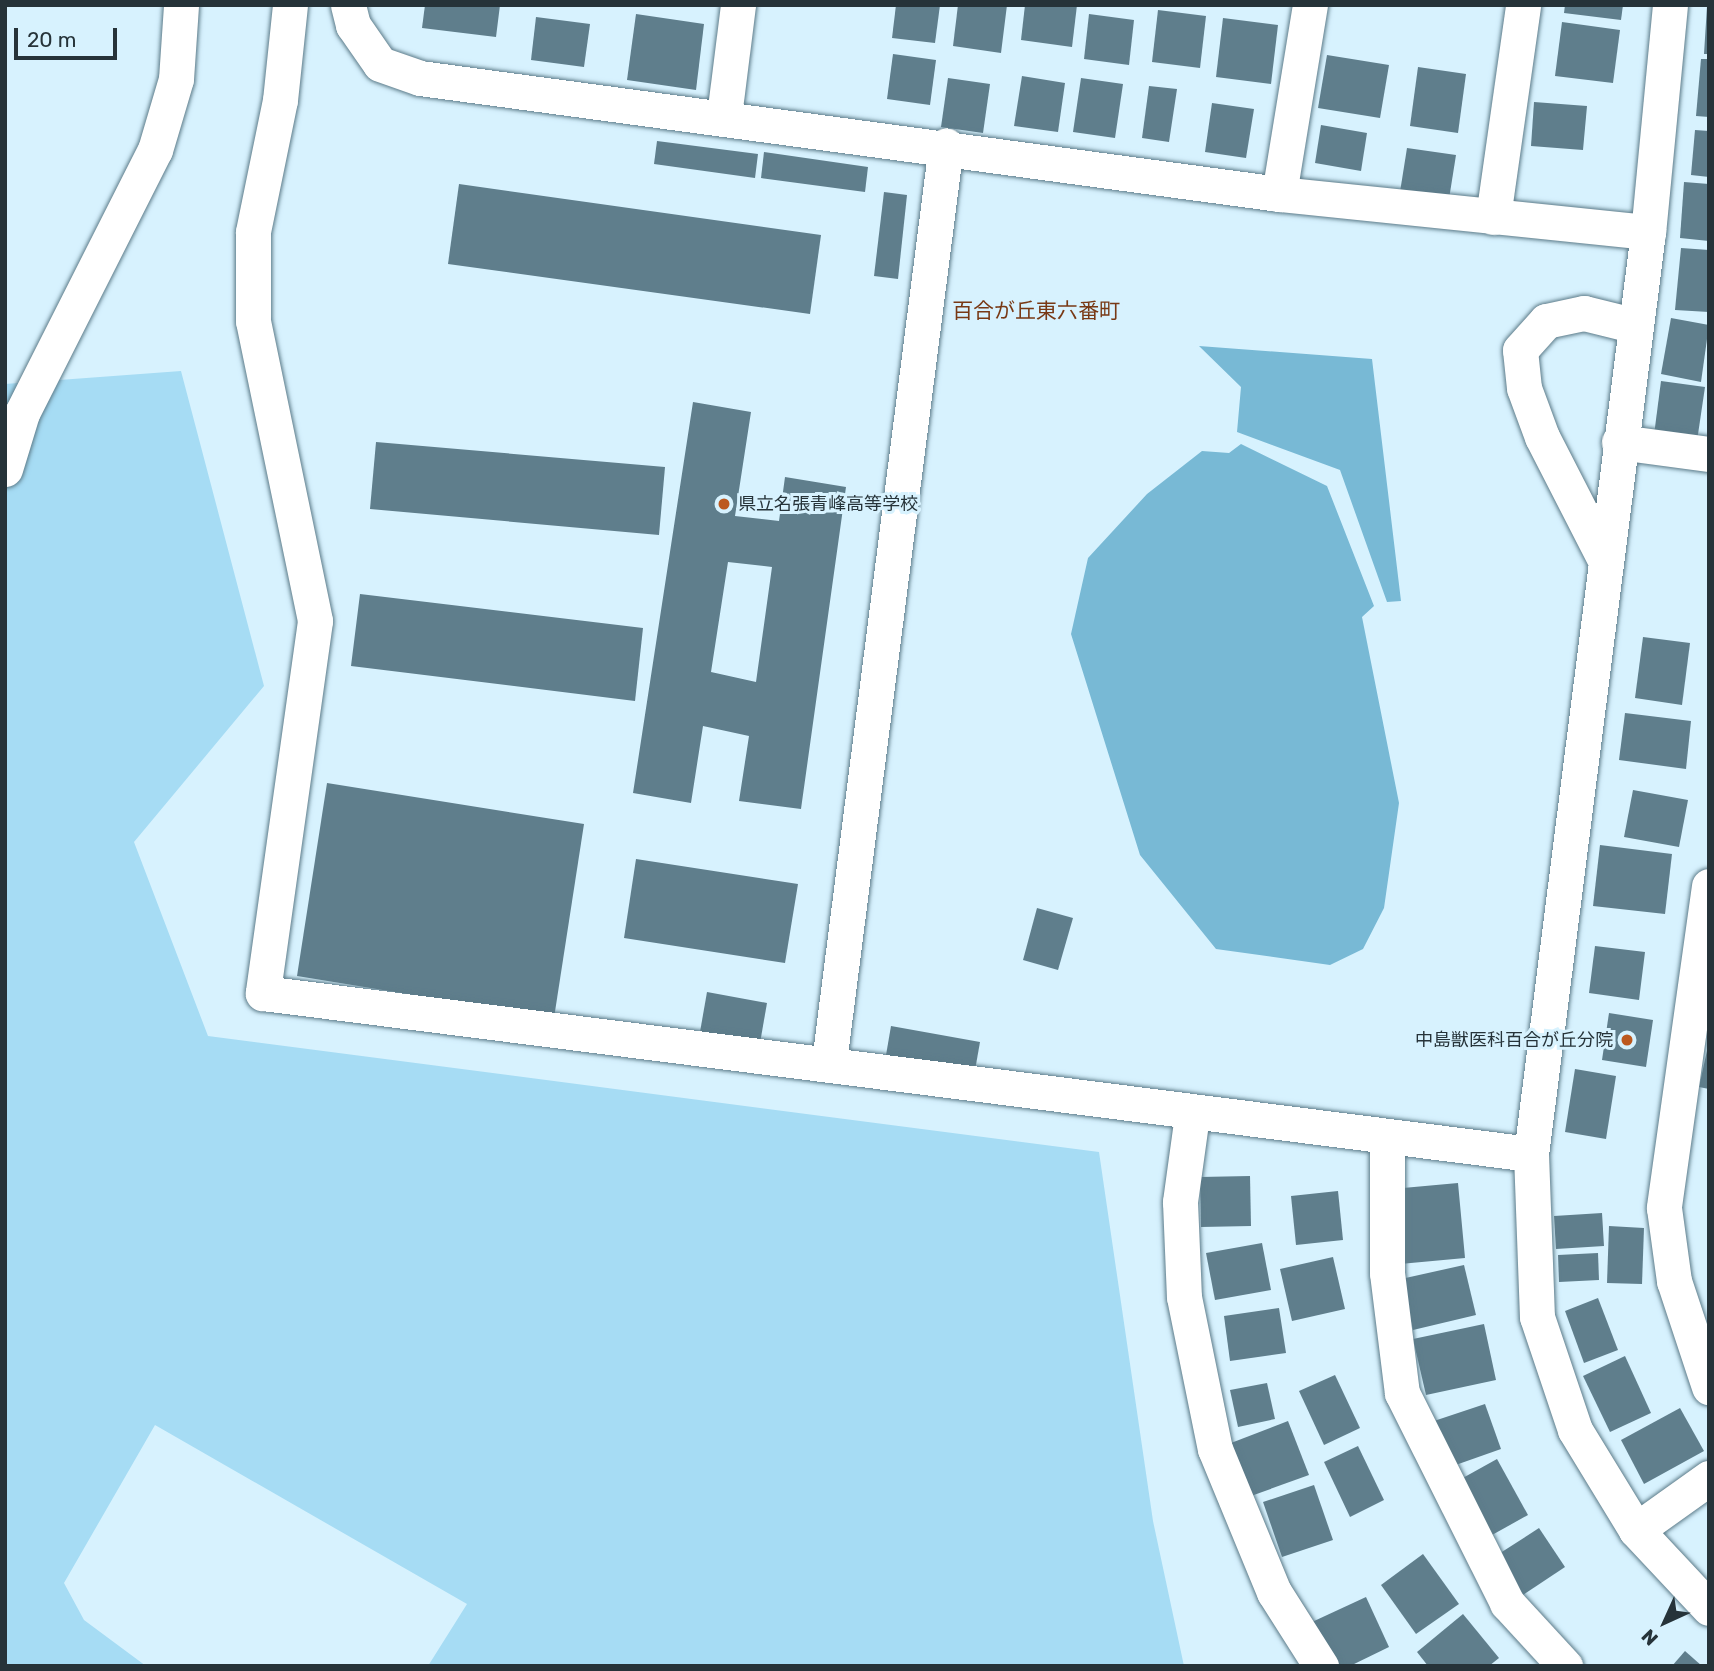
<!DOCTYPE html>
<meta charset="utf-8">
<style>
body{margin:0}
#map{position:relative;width:1714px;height:1671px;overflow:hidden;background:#d7f2fe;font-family:Rubik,"Noto Sans JP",sans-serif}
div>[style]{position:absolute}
.green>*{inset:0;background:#a6dcf4}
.water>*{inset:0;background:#78b9d5}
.building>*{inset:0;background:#5f7e8c}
.roads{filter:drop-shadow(0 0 2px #5c7b89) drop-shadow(0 0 2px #5c7b89)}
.minor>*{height:35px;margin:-17.5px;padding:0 17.5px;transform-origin:17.5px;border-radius:17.5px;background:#fff}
.dots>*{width:19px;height:19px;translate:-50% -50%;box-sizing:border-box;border:4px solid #d7f2fe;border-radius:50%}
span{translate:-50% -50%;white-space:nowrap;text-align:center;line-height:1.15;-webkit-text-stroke:6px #d7f2fe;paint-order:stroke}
.poi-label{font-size:18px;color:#263339}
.left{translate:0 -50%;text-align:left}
.right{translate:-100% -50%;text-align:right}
.quarter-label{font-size:21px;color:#783915}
.frame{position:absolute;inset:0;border:7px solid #263339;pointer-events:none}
.north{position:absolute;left:1630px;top:1587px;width:70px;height:70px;-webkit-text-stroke:5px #d7f2fe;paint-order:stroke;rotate:225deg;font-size:19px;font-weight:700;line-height:28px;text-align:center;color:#263339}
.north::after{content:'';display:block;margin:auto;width:24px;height:32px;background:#263339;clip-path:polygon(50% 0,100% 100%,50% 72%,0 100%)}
.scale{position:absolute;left:14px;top:28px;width:103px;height:32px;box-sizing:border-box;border:4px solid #263339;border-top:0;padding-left:9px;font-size:21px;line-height:24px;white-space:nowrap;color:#263339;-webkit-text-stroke:5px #d7f2fe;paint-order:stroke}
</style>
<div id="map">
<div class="green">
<i style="clip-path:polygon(181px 371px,264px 686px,134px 842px,208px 1036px,1099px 1152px,1153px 1521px,1184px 1666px,428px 1666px,467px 1604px,155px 1425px,64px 1583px,84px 1620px,146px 1666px,5px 1666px,5px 384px)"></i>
</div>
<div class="water">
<i style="clip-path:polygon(1199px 346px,1372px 359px,1401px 601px,1387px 602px,1340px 470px,1237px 432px,1241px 387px)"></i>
<i style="clip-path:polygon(1241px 444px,1327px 486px,1374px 606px,1362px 617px,1399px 803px,1384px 908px,1363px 949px,1330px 965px,1216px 949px,1140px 855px,1071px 634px,1088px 558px,1147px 494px,1202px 451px,1229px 453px)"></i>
</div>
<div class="building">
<i style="clip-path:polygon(425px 5px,500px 5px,496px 37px,422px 28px)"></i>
<i style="clip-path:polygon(896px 5px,940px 5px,935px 43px,892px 38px)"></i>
<i style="clip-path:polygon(958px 5px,1007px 5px,1001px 53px,953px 46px)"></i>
<i style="clip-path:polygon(1025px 5px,1077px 5px,1072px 47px,1021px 40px)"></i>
<i style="clip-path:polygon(1565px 5px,1623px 5px,1621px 20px,1564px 13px)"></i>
<i style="clip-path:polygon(1707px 6px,1709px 6px,1709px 54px,1704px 54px)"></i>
<i style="clip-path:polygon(1158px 10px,1206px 16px,1200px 68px,1152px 62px)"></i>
<i style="clip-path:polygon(636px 14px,704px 24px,696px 90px,627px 80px)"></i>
<i style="clip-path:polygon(1089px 14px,1134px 20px,1129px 65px,1084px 59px)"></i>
<i style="clip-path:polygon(536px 17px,590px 24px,584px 67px,531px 60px)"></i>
<i style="clip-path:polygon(1223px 18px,1278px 25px,1271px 84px,1216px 77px)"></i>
<i style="clip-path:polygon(1562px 22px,1620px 30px,1613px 83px,1555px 76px)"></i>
<i style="clip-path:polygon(893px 54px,936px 60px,930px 105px,887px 99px)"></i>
<i style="clip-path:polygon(1327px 55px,1389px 65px,1380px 118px,1318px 108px)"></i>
<i style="clip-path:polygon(1701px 59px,1709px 59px,1709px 117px,1696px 116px)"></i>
<i style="clip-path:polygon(1418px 67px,1466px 74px,1458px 133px,1410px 126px)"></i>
<i style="clip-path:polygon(1022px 76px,1065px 83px,1058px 132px,1014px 126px)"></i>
<i style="clip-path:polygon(948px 78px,990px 84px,983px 133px,941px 127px)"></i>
<i style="clip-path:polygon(1081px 78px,1123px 84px,1115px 138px,1073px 132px)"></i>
<i style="clip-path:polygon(1149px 86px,1177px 89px,1169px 142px,1142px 138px)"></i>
<i style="clip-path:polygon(1534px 102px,1587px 106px,1583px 150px,1531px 146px)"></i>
<i style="clip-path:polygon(1212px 103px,1254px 109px,1246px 158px,1205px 152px)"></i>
<i style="clip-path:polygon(1321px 125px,1367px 133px,1361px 171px,1315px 163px)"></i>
<i style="clip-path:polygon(1695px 130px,1709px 131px,1709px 177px,1691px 175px)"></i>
<i style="clip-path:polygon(657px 141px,758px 154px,755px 178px,654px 164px)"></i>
<i style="clip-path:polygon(1407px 148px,1456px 155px,1449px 199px,1400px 192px)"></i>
<i style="clip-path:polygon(764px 152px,868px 167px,865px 192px,761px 178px)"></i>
<i style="clip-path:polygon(1684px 182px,1709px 184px,1709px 241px,1680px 238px)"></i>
<i style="clip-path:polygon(459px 184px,821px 235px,810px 314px,448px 264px)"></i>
<i style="clip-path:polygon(884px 192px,907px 195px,898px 279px,874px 276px)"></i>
<i style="clip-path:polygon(1681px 248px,1709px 250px,1709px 312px,1675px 310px)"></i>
<i style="clip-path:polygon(1671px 318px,1709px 325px,1701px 382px,1661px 374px)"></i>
<i style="clip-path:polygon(1661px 381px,1705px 387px,1697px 441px,1654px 435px)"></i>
<i style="clip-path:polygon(evenodd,693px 402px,751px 412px,735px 516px,779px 521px,785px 477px,846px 487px,801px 809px,739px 801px,749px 736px,703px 726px,691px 803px,633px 793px,693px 402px,728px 562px,772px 567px,756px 682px,711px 672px,728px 562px)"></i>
<i style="clip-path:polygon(376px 442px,665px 467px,659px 535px,370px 509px)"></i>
<i style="clip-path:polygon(360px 594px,643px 628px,635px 701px,351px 666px)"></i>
<i style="clip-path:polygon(1643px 637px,1690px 643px,1682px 705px,1635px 698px)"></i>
<i style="clip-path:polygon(1625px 713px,1691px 721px,1686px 769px,1619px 760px)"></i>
<i style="clip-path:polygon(327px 783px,584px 824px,554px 1018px,297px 976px)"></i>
<i style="clip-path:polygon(1633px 790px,1688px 800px,1679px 847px,1624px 837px)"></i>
<i style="clip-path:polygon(1600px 845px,1672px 854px,1665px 914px,1593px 906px)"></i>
<i style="clip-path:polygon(636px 859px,798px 884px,785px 963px,624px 938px)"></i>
<i style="clip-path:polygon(1037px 908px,1073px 918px,1058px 970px,1023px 960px)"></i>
<i style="clip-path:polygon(1595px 946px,1645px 952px,1639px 1000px,1589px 993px)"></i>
<i style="clip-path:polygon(707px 992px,767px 1003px,760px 1043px,700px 1032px)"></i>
<i style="clip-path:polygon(1609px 1013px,1653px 1020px,1646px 1067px,1602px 1060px)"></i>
<i style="clip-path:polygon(891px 1026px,980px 1042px,974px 1076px,885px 1061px)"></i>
<i style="clip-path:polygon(1708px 1046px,1709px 1046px,1709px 1089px,1699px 1087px)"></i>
<i style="clip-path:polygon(1575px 1069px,1616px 1076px,1606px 1139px,1565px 1132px)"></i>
<i style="clip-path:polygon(1250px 1176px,1251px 1226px,1201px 1227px,1200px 1177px)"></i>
<i style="clip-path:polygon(1458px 1183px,1465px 1258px,1400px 1264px,1392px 1189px)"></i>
<i style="clip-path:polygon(1338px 1191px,1343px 1240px,1296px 1245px,1291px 1196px)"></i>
<i style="clip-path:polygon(1602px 1213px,1604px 1246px,1556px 1249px,1554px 1216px)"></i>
<i style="clip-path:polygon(1609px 1226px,1644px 1228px,1642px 1284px,1607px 1283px)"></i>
<i style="clip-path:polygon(1262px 1243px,1271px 1290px,1215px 1300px,1206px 1253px)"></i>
<i style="clip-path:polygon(1598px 1253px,1599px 1280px,1559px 1282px,1558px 1255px)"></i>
<i style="clip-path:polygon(1333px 1257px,1345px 1309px,1292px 1321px,1280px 1269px)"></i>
<i style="clip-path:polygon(1464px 1265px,1476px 1315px,1413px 1330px,1401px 1279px)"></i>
<i style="clip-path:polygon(1598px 1298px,1618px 1350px,1584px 1363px,1565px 1311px)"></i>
<i style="clip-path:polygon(1279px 1308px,1286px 1353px,1230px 1361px,1224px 1316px)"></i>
<i style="clip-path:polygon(1484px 1324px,1496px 1380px,1426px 1395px,1413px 1339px)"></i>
<i style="clip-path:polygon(1625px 1356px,1651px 1413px,1610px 1432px,1583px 1376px)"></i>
<i style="clip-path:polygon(1335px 1375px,1360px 1428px,1324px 1445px,1299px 1391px)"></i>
<i style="clip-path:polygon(1267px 1383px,1275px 1419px,1238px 1427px,1230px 1390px)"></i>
<i style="clip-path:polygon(1485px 1404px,1501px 1449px,1450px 1467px,1434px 1421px)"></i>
<i style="clip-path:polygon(1680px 1408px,1704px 1451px,1644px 1484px,1621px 1440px)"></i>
<i style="clip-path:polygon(1288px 1421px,1309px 1475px,1251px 1496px,1231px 1443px)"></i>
<i style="clip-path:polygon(1358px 1446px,1384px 1500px,1350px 1517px,1324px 1462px)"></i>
<i style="clip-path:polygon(1497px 1459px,1528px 1515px,1483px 1540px,1452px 1484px)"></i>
<i style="clip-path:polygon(1314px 1485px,1333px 1540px,1282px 1557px,1263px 1502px)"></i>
<i style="clip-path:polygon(1539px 1528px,1565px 1567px,1520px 1597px,1494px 1557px)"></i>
<i style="clip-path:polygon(1423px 1554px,1459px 1604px,1416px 1634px,1381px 1585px)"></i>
<i style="clip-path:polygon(1366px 1597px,1389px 1647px,1350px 1666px,1332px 1666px,1312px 1622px)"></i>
<i style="clip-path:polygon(1463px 1614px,1499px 1658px,1489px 1666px,1428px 1666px,1417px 1652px)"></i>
<i style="clip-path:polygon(1685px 1651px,1702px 1666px,1672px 1666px)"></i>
</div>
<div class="roads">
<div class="minor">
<i style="left:290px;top:5px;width:96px;rotate:96deg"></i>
<i style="left:280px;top:100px;width:135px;rotate:101.6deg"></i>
<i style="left:253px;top:232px;width:89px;rotate:90deg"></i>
<i style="left:253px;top:321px;width:306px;rotate:78.3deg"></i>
<i style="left:315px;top:621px;width:376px;rotate:98deg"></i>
<i style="left:263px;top:993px;width:1278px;rotate:7.24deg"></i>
<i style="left:348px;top:5px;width:21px;rotate:76deg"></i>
<i style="left:353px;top:25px;width:47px;rotate:55.3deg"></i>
<i style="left:380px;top:64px;width:42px;rotate:19.3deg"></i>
<i style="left:420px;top:78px;width:867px;rotate:7.69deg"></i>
<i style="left:1279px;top:194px;width:371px;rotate:5.9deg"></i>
<i style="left:1670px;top:5px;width:228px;rotate:95.5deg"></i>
<i style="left:1648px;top:232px;width:929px;rotate:97.23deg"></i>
<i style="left:1531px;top:1154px;width:163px;rotate:87.9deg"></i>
<i style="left:1537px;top:1317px;width:119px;rotate:71.4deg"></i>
<i style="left:1575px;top:1430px;width:117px;rotate:58.6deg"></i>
<i style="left:1636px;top:1530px;width:107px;rotate:46.9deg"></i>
<i style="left:724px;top:116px;width:112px;rotate:-82.8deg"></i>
<i style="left:1279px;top:194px;width:192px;rotate:-80.7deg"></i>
<i style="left:1493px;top:217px;width:214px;rotate:-81.9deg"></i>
<i style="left:1619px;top:442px;width:91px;rotate:7.6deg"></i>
<i style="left:5px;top:469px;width:59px;rotate:-73.1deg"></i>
<i style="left:22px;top:413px;width:295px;rotate:-63.2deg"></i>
<i style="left:155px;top:150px;width:74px;rotate:-73.5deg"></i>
<i style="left:176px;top:79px;width:74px;rotate:-86.1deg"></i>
<i style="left:1604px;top:558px;width:136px;rotate:-117.1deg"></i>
<i style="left:1542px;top:437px;width:52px;rotate:-110.2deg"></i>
<i style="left:1524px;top:388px;width:38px;rotate:-96deg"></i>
<i style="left:1520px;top:350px;width:39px;rotate:-48deg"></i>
<i style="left:1546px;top:321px;width:39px;rotate:-12deg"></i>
<i style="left:1584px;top:313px;width:49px;rotate:14deg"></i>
<i style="left:1709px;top:886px;width:325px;rotate:98deg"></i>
<i style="left:1664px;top:1208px;width:74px;rotate:82.2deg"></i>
<i style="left:1674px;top:1281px;width:112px;rotate:71.7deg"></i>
<i style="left:829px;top:1062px;width:924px;rotate:-82.73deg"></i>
<i style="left:1192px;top:1115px;width:88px;rotate:97.9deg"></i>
<i style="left:1180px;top:1202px;width:95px;rotate:87.6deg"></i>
<i style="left:1184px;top:1297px;width:155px;rotate:78.5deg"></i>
<i style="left:1215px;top:1449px;width:155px;rotate:67.6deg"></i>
<i style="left:1274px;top:1592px;width:88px;rotate:57.6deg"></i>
<i style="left:1387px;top:1137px;width:136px;rotate:90deg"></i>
<i style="left:1387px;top:1273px;width:121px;rotate:82.9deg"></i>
<i style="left:1402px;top:1393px;width:235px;rotate:63.4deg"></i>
<i style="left:1507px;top:1603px;width:86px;rotate:47.4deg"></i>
<i style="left:1636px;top:1530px;width:90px;rotate:-35.5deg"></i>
</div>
</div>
<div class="dots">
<i style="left:724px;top:504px;background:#bc591f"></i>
<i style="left:1627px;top:1040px;background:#bc591f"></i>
</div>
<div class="poi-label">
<span class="left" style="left:738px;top:504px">県立名張青峰高等学校</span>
<span class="right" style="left:1613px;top:1040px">中島獣医科百合が丘分院</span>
</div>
<div class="quarter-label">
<span style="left:1036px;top:311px">百合が丘東六番町</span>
</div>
<div class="frame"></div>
<div class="north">N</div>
<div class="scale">20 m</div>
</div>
